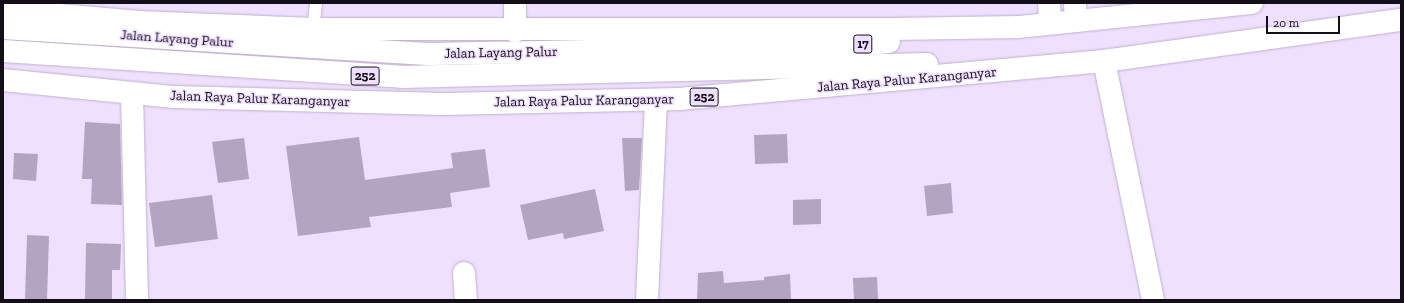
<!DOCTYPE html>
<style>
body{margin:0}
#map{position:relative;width:1404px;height:303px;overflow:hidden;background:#efe0ff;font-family:"Zilla Slab",serif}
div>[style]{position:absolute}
.building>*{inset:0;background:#b3a4c2}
.roads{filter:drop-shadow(0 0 1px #bfb0ce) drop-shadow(0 0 1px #bfb0ce)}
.lane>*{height:12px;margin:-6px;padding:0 6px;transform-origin:6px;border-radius:6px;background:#fff}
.street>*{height:22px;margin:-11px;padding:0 11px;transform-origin:11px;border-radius:11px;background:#fff}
.primary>*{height:22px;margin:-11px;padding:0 11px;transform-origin:11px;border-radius:11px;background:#fff}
span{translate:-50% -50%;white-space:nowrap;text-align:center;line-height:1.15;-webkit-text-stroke:3px #efe0ff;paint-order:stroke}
.shield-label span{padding:1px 3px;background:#efe0ff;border:1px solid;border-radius:3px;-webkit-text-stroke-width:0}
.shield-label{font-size:13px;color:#130e18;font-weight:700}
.street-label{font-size:14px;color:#130e18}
.frame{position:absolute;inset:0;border:4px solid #130e18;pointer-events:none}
.scale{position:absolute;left:1266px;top:16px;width:74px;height:18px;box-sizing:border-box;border:2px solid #130e18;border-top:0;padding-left:5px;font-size:12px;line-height:14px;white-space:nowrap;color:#130e18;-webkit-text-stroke:3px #efe0ff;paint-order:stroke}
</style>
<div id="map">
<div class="building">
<i style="clip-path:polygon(85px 122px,120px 124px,122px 205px,91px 204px,92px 179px,82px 179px)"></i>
<i style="clip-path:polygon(787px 134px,788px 163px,755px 164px,754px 135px)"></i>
<i style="clip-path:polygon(359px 137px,365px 180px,453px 168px,451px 153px,485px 149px,490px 187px,450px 193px,452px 207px,369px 217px,371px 227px,298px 236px,286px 146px)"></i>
<i style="clip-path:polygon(244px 138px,249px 179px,218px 183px,212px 142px)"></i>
<i style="clip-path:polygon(622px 138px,642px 138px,639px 190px,625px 191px)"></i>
<i style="clip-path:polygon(14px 153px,38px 154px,36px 181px,13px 179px)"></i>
<i style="clip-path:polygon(951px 183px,953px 213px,927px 216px,924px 186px)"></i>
<i style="clip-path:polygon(595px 189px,604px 231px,564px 239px,563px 233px,528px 240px,520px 205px)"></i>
<i style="clip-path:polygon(212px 195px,218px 239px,155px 247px,149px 203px)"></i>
<i style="clip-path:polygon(821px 199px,821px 224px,793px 225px,793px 200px)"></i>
<i style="clip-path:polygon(27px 235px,49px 236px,47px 300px,25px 300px)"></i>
<i style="clip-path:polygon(86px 243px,121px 244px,120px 270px,112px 270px,112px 300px,85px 300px)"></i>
<i style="clip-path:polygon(723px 271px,724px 283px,764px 280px,764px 277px,790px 274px,791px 300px,697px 300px,698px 273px)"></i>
<i style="clip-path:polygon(877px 277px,878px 300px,854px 300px,853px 278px)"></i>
</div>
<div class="roads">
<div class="lane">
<i style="left:313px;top:29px;width:26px;rotate:-83deg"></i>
</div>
<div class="street">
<i style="left:515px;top:3px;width:28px;rotate:90deg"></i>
<i style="left:1049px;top:3px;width:19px;rotate:87deg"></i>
<i style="left:1075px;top:3px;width:18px;rotate:87deg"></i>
<i style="left:1104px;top:61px;width:244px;rotate:78.4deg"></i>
<i style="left:132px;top:94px;width:206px;rotate:88.6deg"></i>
<i style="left:464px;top:273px;width:27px;rotate:86deg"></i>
<i style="left:647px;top:300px;width:200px;rotate:-87.4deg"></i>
</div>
<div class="primary">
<i style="left:3px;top:10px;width:137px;rotate:5deg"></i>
<i style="left:139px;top:22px;width:174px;rotate:2.3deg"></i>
<i style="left:313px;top:29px;width:581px"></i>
<i style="left:894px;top:29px;width:125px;rotate:-0.9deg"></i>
<i style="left:1019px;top:27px;width:234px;rotate:-5.9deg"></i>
<i style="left:3px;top:28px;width:429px;rotate:3.5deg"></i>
<i style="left:431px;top:54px;width:411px;rotate:-1.1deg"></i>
<i style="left:842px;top:46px;width:47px;rotate:-4.9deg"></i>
<i style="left:3px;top:51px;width:400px;rotate:3.7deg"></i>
<i style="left:402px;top:77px;width:525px;rotate:-1.42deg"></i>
<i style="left:3px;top:80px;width:172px;rotate:5.7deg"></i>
<i style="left:174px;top:97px;width:269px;rotate:1.5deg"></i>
<i style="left:443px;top:104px;width:236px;rotate:-1.2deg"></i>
<i style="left:679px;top:99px;width:427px;rotate:-5.1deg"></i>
<i style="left:1104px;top:61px;width:300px;rotate:-7.9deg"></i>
</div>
</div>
<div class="shield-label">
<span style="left:863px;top:44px">17</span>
<span style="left:365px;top:76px">252</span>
<span style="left:704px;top:97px">252</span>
</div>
<div class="street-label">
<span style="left:177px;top:39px;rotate:4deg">Jalan Layang Palur</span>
<span style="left:501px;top:53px;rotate:-1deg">Jalan Layang Palur</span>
<span style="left:907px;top:80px;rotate:-5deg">Jalan Raya Palur Karanganyar</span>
<span style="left:260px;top:99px;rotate:2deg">Jalan Raya Palur Karanganyar</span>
<span style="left:584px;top:101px;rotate:-1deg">Jalan Raya Palur Karanganyar</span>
</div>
<div class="frame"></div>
<div class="scale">20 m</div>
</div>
